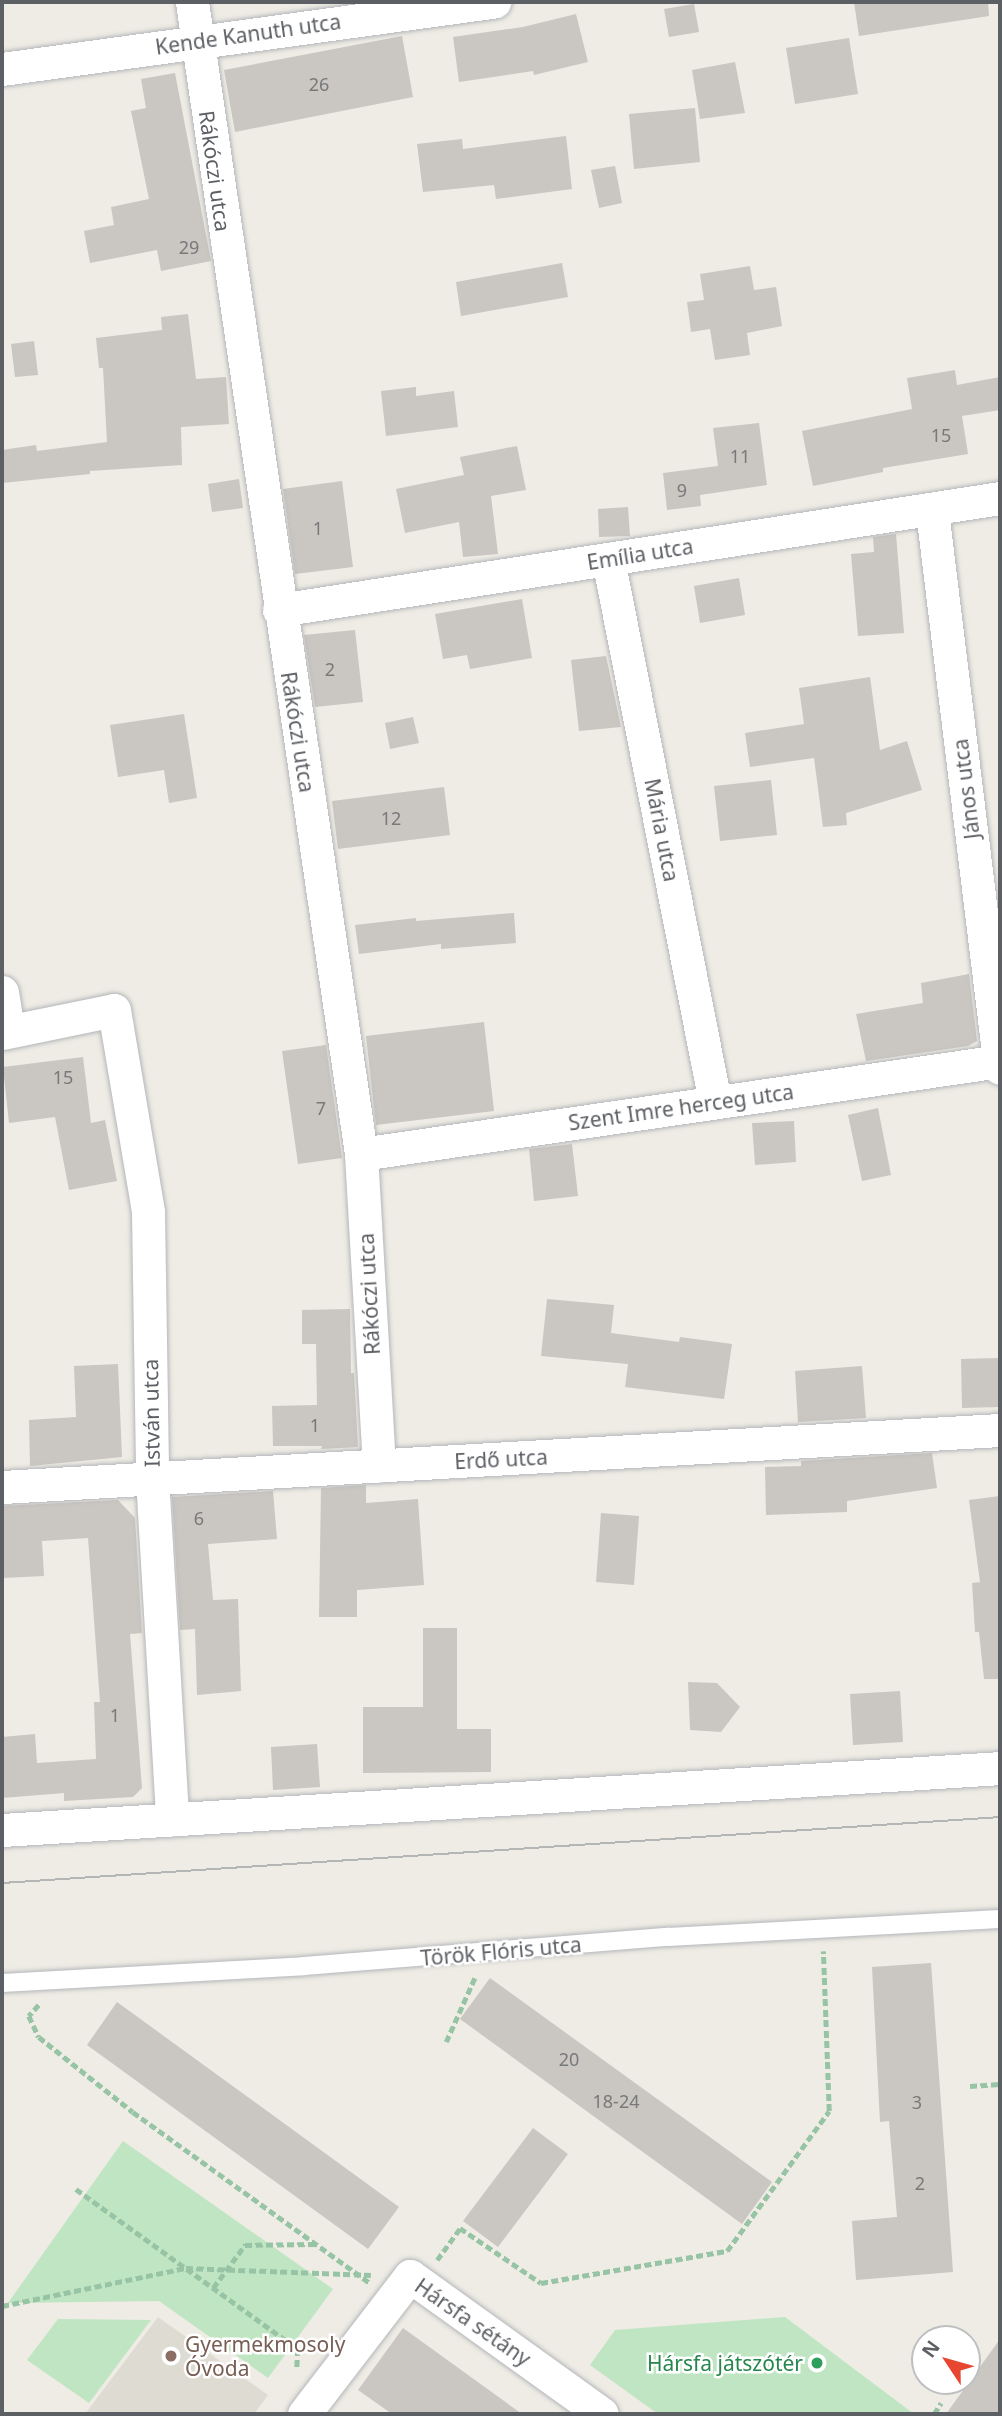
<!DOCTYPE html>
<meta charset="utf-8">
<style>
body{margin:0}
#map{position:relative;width:1002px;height:2416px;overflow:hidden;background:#eeece4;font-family:"Noto Sans",sans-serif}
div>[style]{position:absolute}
.education>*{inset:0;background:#dedbd2}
.green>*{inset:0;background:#c0e5c2}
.building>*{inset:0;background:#cac6c1}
.path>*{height:4.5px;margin-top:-2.25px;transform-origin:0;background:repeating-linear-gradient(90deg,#98c4a6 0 7px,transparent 0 10.5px)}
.roads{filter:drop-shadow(0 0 2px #b4b6bb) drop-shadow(0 0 2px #b4b6bb)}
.service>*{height:18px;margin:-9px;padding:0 9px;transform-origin:9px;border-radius:9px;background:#fff}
.minor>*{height:33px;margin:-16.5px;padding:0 16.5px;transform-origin:16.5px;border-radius:16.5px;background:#fff}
.tram>*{height:2px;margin:-1px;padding:0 1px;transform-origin:1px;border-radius:1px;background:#b4b5b5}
.dots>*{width:19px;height:19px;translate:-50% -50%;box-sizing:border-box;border:4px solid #fff;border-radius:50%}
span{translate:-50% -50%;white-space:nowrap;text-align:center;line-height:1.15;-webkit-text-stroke:5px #fff;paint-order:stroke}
.number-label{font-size:18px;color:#78797b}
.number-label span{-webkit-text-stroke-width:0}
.street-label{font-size:21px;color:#5c5f64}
.education-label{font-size:21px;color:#785e54}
.left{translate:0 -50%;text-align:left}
.leisure-label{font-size:21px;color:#27864d}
.right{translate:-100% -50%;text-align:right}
.frame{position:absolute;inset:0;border:4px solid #5c5f64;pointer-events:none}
.north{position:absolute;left:911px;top:2325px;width:70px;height:70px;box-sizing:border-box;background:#fff;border:2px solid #bebfc1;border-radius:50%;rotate:306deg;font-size:19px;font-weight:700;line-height:28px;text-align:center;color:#5c5f64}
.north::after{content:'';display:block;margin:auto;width:24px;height:32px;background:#e74631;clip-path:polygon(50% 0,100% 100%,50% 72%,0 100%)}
</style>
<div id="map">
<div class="education">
<i style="clip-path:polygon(158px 2317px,268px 2395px,254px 2414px,85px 2414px)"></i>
</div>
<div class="green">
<i style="clip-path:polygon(123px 2141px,333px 2289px,268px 2378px,159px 2301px,8px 2303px)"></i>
<i style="clip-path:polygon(785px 2317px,914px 2414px,658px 2414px,590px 2365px,615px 2330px)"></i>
<i style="clip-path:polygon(58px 2319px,151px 2320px,89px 2403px,27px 2360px)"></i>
</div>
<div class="building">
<i style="clip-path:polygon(854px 2px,988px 2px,989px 16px,859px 36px)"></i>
<i style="clip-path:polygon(694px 4px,699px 32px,669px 37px,664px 9px)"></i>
<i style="clip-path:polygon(576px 14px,588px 62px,534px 75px,533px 71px,459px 82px,453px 37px,523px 27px)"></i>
<i style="clip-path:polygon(402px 36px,413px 97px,235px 132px,224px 70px)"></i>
<i style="clip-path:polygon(849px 38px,858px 94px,795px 104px,786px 48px)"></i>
<i style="clip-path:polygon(735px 62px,745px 113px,700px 119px,692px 70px)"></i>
<i style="clip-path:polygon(175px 73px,211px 261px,161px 271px,157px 250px,90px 263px,84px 231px,114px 225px,111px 207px,149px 199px,131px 111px,146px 108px,141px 79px)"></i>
<i style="clip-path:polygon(695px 108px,700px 162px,634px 169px,629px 114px)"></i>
<i style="clip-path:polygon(566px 136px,572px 189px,496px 199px,494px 185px,423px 192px,417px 144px,462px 139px,463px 149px)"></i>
<i style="clip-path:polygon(615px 166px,622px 203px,599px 208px,591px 170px)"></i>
<i style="clip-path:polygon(562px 263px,568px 297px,461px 316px,456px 282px)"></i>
<i style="clip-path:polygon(750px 266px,754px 290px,776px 287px,782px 326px,747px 333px,750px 355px,715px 360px,710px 329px,691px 332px,687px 302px,704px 300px,700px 274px)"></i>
<i style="clip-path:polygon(188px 314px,196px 379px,226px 377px,229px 424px,181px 427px,182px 465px,90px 471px,90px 474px,2px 483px,2px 450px,36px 445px,37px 451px,107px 442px,103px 368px,99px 368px,96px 338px,162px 330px,161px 317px)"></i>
<i style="clip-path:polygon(34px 341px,38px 375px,15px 377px,11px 344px)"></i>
<i style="clip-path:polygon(955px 370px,957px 385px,1000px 377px,1000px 410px,962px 416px,968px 454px,883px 468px,883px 472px,813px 486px,802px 431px,912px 409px,907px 378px)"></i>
<i style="clip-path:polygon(416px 387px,416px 396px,454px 391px,458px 427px,386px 436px,381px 391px)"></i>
<i style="clip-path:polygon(759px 423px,767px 485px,700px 495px,701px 506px,667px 510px,663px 473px,718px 466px,713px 428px)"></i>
<i style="clip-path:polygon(517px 446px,526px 490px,491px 496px,498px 554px,463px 557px,459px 522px,405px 533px,396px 489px,464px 475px,460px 457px)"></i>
<i style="clip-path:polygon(239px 479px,243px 508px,212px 512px,208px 484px)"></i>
<i style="clip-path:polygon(342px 481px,353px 567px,295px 574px,283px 489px)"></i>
<i style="clip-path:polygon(628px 507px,630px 536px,599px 537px,598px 509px)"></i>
<i style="clip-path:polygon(896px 534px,904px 633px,858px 636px,851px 554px,874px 552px,873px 537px)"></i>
<i style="clip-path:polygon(739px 578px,745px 615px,700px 623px,694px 586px)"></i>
<i style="clip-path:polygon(522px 599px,532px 658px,470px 669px,467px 655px,443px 659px,435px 614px)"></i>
<i style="clip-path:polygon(355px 630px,363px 702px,315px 707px,304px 635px)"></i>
<i style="clip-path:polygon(606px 656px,621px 727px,579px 731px,571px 660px)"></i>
<i style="clip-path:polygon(870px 677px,880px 750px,907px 741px,922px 790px,846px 813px,847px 825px,823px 827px,814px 758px,750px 767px,745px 733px,804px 724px,799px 688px)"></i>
<i style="clip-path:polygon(184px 714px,197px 798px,169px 803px,164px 770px,118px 777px,110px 725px)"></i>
<i style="clip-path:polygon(413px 717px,419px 743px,390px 749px,385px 723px)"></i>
<i style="clip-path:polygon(771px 780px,777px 835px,720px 841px,714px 786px)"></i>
<i style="clip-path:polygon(444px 787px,450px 835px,338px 849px,332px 801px)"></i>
<i style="clip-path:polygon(514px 913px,516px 943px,441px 949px,441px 944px,359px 954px,355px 925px,416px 918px,416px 921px)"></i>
<i style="clip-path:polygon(969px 974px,977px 1041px,968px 1046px,866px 1061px,856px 1014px,923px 1003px,921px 983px)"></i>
<i style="clip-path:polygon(484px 1022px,494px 1111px,376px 1125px,366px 1036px)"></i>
<i style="clip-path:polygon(326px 1045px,342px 1158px,298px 1164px,282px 1051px)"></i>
<i style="clip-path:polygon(83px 1057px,91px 1123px,105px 1120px,117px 1181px,69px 1190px,55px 1117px,9px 1123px,3px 1067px)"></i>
<i style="clip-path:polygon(878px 1108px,891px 1175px,862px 1181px,848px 1115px)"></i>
<i style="clip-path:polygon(794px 1121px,796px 1162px,755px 1165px,752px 1123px)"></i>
<i style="clip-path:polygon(572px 1144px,578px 1196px,534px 1201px,529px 1149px)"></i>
<i style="clip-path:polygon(547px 1299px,614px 1305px,611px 1333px,679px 1342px,680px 1337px,732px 1344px,724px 1399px,625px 1387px,628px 1364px,541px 1356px)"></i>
<i style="clip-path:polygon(350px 1309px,351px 1373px,354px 1373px,358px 1447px,321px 1449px,322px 1446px,273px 1446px,272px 1406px,317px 1405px,316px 1344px,302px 1344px,302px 1310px)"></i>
<i style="clip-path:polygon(1000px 1358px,1000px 1407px,962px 1408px,961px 1359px)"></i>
<i style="clip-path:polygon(118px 1364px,122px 1457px,30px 1466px,29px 1420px,76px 1417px,74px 1366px)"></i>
<i style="clip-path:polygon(862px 1366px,866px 1418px,798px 1422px,795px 1371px)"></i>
<i style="clip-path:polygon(932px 1453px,937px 1488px,847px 1501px,847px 1512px,766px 1515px,765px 1467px,801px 1466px,801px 1461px)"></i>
<i style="clip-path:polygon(366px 1485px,366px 1503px,418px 1499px,424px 1585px,357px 1590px,357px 1617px,319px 1617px,321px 1488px)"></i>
<i style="clip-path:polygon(273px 1491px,277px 1539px,208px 1544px,213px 1600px,238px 1599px,241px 1691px,197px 1695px,195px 1629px,180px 1630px,172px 1497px)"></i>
<i style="clip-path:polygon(1000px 1496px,1000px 1679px,984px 1679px,979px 1632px,975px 1632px,972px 1583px,980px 1582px,969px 1500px)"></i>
<i style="clip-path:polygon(118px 1500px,135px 1518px,142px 1633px,130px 1634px,142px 1788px,133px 1797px,64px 1801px,64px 1793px,2px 1798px,2px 1737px,35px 1734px,37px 1763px,96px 1759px,94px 1702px,100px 1702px,88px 1538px,42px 1541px,44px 1576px,2px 1578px,2px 1506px)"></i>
<i style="clip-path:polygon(601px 1513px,639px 1516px,634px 1585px,596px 1582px)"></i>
<i style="clip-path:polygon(423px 1628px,457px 1628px,457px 1729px,491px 1729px,491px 1772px,363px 1773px,363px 1707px,423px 1707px)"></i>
<i style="clip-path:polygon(688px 1682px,717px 1683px,740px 1707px,721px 1732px,690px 1730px)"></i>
<i style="clip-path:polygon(900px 1691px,903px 1742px,853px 1745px,850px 1694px)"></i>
<i style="clip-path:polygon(317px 1744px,320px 1787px,273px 1790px,271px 1747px)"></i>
<i style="clip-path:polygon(931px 1963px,953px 2272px,856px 2280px,852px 2221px,897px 2217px,889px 2121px,880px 2122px,872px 1967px)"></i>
<i style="clip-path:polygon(490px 1978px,772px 2182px,742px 2224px,460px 2019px)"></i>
<i style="clip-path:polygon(117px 2002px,399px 2207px,368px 2249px,87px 2045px)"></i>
<i style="clip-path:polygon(533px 2128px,568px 2154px,498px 2247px,463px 2221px)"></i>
<i style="clip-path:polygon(403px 2328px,522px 2414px,392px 2414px,358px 2390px)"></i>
<i style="clip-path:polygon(1000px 2339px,1000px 2414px,946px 2414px)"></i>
</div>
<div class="path">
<i style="left:39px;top:2005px;width:15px;rotate:132deg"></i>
<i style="left:29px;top:2016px;width:23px;rotate:65deg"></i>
<i style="left:39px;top:2037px;width:120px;rotate:38.6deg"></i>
<i style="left:133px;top:2112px;width:291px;rotate:35.8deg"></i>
<i style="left:446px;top:2042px;width:73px;rotate:-65.9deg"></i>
<i style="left:970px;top:2086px;width:30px;rotate:-4deg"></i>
<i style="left:76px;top:2189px;width:274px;rotate:35.8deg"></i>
<i style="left:298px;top:2349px;width:19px;rotate:93deg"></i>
<i style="left:437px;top:2260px;width:39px;rotate:-54deg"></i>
<i style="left:460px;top:2228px;width:98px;rotate:34.2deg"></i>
<i style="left:541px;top:2283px;width:189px;rotate:-9.8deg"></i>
<i style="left:727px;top:2251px;width:173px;rotate:-53.9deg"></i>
<i style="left:829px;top:2111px;width:160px;rotate:-92.1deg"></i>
<i style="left:213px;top:2288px;width:54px;rotate:-53.3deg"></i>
<i style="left:245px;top:2245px;width:71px;rotate:-0.8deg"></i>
<i style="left:2px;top:2306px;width:188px;rotate:-11.7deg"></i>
<i style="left:186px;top:2268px;width:185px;rotate:2.2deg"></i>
<i style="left:934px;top:2414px;width:13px;rotate:-58deg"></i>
</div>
<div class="roads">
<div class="service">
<i style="left:2px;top:1983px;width:302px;rotate:-3.2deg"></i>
<i style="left:304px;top:1966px;width:365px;rotate:-4.6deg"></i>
<i style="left:668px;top:1937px;width:332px;rotate:-3.1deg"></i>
</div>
<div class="minor">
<i style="left:192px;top:2px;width:1164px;rotate:81.65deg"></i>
<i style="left:361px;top:1154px;width:312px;rotate:86.7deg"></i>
<i style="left:2px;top:69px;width:497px;rotate:-7.8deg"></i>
<i style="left:932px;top:511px;width:561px;rotate:83.04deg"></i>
<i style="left:608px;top:559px;width:553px;rotate:78.85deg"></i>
<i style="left:279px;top:610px;width:730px;rotate:-8.83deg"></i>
<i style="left:2px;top:992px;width:39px;rotate:81deg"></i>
<i style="left:2px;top:1033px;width:114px;rotate:-11.6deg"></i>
<i style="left:114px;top:1010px;width:205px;rotate:80.4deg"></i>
<i style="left:148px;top:1212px;width:266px;rotate:89.1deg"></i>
<i style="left:152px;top:1478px;width:342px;rotate:86.6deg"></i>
<i style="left:361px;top:1154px;width:646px;rotate:-8.28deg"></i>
<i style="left:2px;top:1487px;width:1000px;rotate:-3.27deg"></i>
<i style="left:2px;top:1830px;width:1000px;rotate:-3.55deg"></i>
<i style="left:304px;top:2414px;width:174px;rotate:-52.5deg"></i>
<i style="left:410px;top:2276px;width:236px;rotate:35.7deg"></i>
</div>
</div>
<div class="tram">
<i style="left:2px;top:1883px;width:1000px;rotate:-3.78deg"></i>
</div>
<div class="dots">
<i style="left:171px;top:2356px;background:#8d6e63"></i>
<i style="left:817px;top:2363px;background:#2e9e5b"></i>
</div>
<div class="number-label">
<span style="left:319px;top:84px">26</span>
<span style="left:189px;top:247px">29</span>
<span style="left:941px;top:435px">15</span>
<span style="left:740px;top:456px">11</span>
<span style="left:682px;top:490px">9</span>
<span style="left:318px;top:528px">1</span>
<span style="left:330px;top:669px">2</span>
<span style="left:391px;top:818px">12</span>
<span style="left:63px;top:1077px">15</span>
<span style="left:321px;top:1108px">7</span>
<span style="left:315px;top:1425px">1</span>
<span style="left:199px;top:1518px">6</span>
<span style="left:115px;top:1715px">1</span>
<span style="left:569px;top:2059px">20</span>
<span style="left:616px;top:2101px">18-24</span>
<span style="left:917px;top:2102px">3</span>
<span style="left:920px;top:2183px">2</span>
</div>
<div class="street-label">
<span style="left:248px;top:34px;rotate:-8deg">Kende Kanuth utca</span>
<span style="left:215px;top:171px;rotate:82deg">Rákóczi utca</span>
<span style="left:640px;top:554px;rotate:-9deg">Emília utca</span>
<span style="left:298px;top:732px;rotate:81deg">Rákóczi utca</span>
<span style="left:966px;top:789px;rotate:-97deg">János utca</span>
<span style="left:662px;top:830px;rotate:79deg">Mária utca</span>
<span style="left:681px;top:1107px;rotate:-8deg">Szent Imre herceg utca</span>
<span style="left:369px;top:1294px;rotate:-93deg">Rákóczi utca</span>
<span style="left:151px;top:1413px;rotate:-91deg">István utca</span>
<span style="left:501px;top:1459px;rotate:-3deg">Erdő utca</span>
<span style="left:501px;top:1951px;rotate:-5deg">Török Flóris utca</span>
<span style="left:473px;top:2322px;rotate:35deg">Hársfa sétány</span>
</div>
<div class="education-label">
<span class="left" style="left:185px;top:2356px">Gyermekmosoly<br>Óvoda</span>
</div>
<div class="leisure-label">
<span class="right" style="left:803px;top:2363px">Hársfa játszótér</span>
</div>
<div class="frame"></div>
<div class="north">N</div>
</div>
